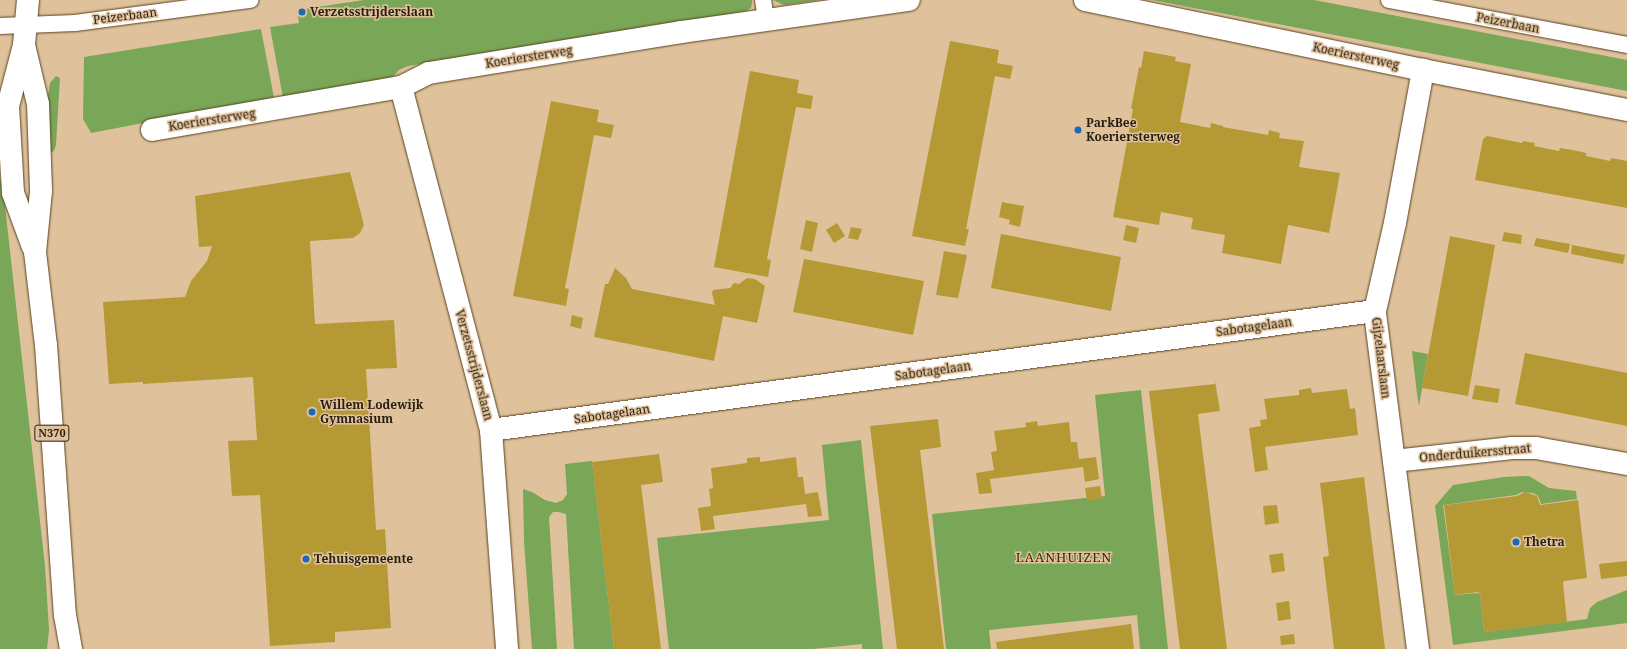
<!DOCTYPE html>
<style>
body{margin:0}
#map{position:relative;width:1627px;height:649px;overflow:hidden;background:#dfc29c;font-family:"Noto Serif",serif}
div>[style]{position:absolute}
.green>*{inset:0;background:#79a657}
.building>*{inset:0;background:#b59935}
.roads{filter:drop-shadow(0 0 1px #5b421f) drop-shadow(0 0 1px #5b421f)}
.lane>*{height:16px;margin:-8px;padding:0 8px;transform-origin:8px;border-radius:8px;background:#fff}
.street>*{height:22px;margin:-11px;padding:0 11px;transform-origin:11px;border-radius:11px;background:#fff}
.highway>*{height:22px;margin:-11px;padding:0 11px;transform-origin:11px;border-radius:11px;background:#fff}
.dots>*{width:11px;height:11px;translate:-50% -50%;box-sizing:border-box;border:2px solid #dfc29c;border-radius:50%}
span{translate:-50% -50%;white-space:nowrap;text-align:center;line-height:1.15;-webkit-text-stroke:3px #dfc29c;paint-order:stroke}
.shield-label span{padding:1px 3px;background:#dfc29c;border:1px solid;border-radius:3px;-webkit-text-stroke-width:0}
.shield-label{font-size:11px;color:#291e10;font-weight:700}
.poi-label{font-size:12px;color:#291e10;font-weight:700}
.left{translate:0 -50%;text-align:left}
.street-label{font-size:12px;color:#291e10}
.neighbourhood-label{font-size:13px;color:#3f2803;letter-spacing:1px}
</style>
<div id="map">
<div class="green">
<i style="clip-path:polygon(364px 0,752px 0,752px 3px,751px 8px,746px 11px,408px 66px,399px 70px,388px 82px,283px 98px,270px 27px,299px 23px,297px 10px)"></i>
<i style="clip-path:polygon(773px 0,819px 0,784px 5px)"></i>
<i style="clip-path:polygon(1152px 0,1314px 0,1627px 60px,1627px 91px)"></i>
<i style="clip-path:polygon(261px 29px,274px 98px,91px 133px,83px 119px,84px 57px)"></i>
<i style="clip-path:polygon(56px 76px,60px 78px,56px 145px,54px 151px,50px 153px,48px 96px,50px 83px)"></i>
<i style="clip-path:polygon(2px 179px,45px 566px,49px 630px,47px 649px,0 649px,0 181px)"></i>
<i style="clip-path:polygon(1412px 351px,1428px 354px,1419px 406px,1417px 394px)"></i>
<i style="clip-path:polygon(1141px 390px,1168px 649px,1140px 649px,1137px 615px,989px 630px,991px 649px,946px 649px,932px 514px,1105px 496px,1095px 395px)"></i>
<i style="clip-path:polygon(861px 440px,883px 649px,862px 649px,862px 644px,813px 649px,669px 649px,657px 538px,829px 520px,822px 445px)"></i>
<i style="clip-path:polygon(592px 461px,614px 649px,574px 649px,566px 514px,559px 512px,553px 512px,549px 517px,557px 649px,532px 649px,524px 542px,523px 489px,532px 492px,545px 500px,556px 503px,563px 500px,567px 494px,565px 464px)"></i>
<i style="clip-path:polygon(1529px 476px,1549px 488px,1576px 491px,1577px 499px,1541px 504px,1538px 496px,1533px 493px,1522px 492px,1516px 495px,1443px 505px,1455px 595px,1478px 593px,1480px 594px,1484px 632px,1587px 619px,1590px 608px,1597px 602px,1627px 590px,1627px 623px,1453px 645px,1435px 506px,1453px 485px,1504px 477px)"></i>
</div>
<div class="building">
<i style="clip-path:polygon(950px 41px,999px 50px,997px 63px,1013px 66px,1010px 79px,995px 76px,966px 229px,969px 229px,965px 246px,912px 236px)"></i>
<i style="clip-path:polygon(1144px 51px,1176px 57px,1175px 61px,1191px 64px,1180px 122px,1210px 128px,1211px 123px,1223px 126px,1223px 127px,1268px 135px,1269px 130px,1280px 133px,1279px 138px,1304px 141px,1299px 167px,1340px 173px,1329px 233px,1288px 225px,1281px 264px,1222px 253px,1225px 235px,1191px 229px,1193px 218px,1161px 212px,1159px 225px,1113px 217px,1133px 109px,1131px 109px,1139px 67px,1141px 68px)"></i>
<i style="clip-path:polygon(750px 71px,799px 80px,797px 93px,813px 96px,811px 109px,796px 107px,767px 259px,771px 260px,768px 277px,714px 267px)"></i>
<i style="clip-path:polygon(551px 101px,599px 110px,597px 122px,614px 125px,611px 138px,594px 135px,565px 288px,569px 289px,566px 306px,513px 296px)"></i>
<i style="clip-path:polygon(1487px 136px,1522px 143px,1523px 141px,1535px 143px,1534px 146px,1559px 151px,1560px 148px,1573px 150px,1586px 153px,1586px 156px,1610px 161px,1611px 158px,1627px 161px,1627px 208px,1475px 180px,1483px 139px)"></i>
<i style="clip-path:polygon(350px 172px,364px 225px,360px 233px,353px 238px,310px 241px,315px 324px,394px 320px,397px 368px,366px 369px,376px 530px,385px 529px,391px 628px,335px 632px,335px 642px,270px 646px,260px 495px,232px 496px,228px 441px,257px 440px,253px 377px,143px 384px,143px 382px,109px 384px,103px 302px,185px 297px,191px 281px,207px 261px,212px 246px,199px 247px,195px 196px)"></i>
<i style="clip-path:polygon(1002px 202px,1024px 206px,1020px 227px,1009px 224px,1010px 220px,999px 217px)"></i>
<i style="clip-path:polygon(806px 220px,818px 223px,812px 252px,800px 249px)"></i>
<i style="clip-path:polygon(837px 223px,845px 236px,834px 243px,826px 230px)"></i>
<i style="clip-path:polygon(1126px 225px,1139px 228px,1136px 243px,1123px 240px)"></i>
<i style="clip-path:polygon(851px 227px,862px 229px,858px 240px,848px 238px)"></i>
<i style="clip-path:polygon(1504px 232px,1522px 235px,1521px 244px,1502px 241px)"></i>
<i style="clip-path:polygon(1001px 234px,1121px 257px,1111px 311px,991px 288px)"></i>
<i style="clip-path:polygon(1450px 236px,1495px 245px,1468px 396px,1422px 388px)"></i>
<i style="clip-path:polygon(1536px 238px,1570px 244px,1568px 253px,1534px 246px)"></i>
<i style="clip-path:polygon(1572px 245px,1625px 255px,1623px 264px,1571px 254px)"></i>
<i style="clip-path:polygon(944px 251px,967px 255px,958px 298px,936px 295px)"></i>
<i style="clip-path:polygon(804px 259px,924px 281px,913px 335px,793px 312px)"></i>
<i style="clip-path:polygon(615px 268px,626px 278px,632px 289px,715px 305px,712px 293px,713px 290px,730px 288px,734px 283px,739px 284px,747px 278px,755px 279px,765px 286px,757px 323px,723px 316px,714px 361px,594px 337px,605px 284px,608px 284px)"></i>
<i style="clip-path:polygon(572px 315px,583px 318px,581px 329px,570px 326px)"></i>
<i style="clip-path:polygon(1525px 353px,1627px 373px,1627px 426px,1515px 404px)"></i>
<i style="clip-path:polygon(1215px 381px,1220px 411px,1198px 414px,1227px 649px,1180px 649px,1149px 391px,1215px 384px)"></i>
<i style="clip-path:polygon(1475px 385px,1500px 389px,1498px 403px,1472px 399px)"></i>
<i style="clip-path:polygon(1311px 388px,1312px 393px,1347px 389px,1350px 409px,1355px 408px,1358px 435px,1265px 447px,1268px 470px,1255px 472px,1249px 428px,1261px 426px,1260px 420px,1267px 419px,1264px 399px,1299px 395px,1299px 390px)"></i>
<i style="clip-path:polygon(938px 419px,941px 447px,920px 450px,944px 649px,897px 649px,870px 426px)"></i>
<i style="clip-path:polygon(1037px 421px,1038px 426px,1069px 422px,1071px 442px,1077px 442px,1079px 459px,1096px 457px,1099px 479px,1085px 482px,1083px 467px,990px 479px,992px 493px,979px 494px,976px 473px,994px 470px,991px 452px,997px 451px,994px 431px,1026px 427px,1025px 423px)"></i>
<i style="clip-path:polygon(659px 454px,663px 482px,641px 485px,661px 649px,614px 649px,592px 462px)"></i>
<i style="clip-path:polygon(760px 457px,760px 462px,796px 457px,798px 477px,803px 477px,805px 494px,818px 492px,822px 516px,808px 517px,806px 504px,713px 516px,715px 529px,701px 531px,698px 508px,711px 506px,709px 489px,713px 488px,711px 468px,747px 463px,747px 458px)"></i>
<i style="clip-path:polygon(1364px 477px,1385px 649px,1334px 649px,1323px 557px,1329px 556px,1320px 483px)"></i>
<i style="clip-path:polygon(1100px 486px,1102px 499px,1087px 501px,1085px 488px)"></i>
<i style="clip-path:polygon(1525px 492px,1537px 496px,1540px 505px,1578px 500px,1587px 578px,1564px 581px,1563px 583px,1567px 622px,1484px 632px,1480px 594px,1478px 592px,1455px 595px,1444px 505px,1517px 496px)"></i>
<i style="clip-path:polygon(1277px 505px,1279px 523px,1265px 525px,1263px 506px)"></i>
<i style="clip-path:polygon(1283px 553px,1285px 571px,1272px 573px,1269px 555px)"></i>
<i style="clip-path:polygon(1627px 561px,1627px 576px,1601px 579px,1599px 564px)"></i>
<i style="clip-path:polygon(1289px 601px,1291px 619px,1278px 621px,1276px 603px)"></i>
<i style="clip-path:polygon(1131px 624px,1134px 649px,997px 649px,996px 642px)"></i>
<i style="clip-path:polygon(1294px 634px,1295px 644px,1281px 645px,1280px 636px)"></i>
</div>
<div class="roads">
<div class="lane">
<i style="left:763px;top:0;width:20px;rotate:81deg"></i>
<i style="left:1389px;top:0;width:242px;rotate:10.7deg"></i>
<i style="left:0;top:26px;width:75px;rotate:-2.3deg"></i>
<i style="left:75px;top:23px;width:177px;rotate:-7.5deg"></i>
</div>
<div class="street">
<i style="left:1085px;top:0;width:345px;rotate:11.7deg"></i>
<i style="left:1423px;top:70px;width:208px;rotate:11.1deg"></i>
<i style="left:401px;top:87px;width:355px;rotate:75.3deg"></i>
<i style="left:491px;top:430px;width:220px;rotate:85.8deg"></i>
<i style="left:152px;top:130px;width:253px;rotate:-9.8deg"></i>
<i style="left:401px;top:87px;width:31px;rotate:-27deg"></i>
<i style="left:429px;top:73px;width:255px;rotate:-9.2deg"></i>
<i style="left:681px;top:32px;width:230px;rotate:-8deg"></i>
<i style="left:491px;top:430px;width:892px;rotate:-7.67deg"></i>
<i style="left:1394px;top:461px;width:119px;rotate:-6.3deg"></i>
<i style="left:1512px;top:448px;width:24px"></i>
<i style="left:1536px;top:448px;width:92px;rotate:10deg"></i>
<i style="left:1418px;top:649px;width:341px;rotate:-97.3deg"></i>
<i style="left:1375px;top:311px;width:90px;rotate:-77.2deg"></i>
<i style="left:1395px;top:223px;width:156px;rotate:-79.6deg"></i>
</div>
<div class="highway">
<i style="left:28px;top:0;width:45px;rotate:95.1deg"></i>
<i style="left:24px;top:45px;width:63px;rotate:104.7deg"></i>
<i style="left:8px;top:106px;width:87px;rotate:86.7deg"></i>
<i style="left:13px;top:193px;width:58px;rotate:69.7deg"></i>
<i style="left:24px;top:45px;width:61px;rotate:76.7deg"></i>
<i style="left:38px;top:104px;width:87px;rotate:88deg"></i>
<i style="left:41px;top:191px;width:61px;rotate:95.6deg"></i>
<i style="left:35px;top:252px;width:94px;rotate:83.3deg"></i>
<i style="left:46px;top:345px;width:271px;rotate:86deg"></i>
<i style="left:65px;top:615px;width:35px;rotate:80deg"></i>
</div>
</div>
<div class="dots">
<i style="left:302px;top:12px;background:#1c69b8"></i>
<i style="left:1078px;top:130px;background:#1c69b8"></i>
<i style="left:312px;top:412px;background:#1c69b8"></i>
<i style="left:1516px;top:542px;background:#1c69b8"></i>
<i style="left:306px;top:559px;background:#1c69b8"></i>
</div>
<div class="shield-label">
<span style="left:52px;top:433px">N370</span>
</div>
<div class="poi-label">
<span class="left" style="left:310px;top:12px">Verzetsstrijderslaan</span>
<span class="left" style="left:1086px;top:130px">ParkBee<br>Koeriersterweg</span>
<span class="left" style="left:320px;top:412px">Willem Lodewijk<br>Gymnasium</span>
<span class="left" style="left:1524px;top:542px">Thetra</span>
<span class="left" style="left:314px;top:559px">Tehuisgemeente</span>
</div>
<div class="street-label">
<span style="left:125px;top:16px;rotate:-7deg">Peizerbaan</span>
<span style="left:1508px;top:23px;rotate:11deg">Peizerbaan</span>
<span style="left:1356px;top:56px;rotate:12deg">Koeriersterweg</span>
<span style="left:529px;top:57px;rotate:-9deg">Koeriersterweg</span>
<span style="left:212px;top:120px;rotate:-9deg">Koeriersterweg</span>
<span style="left:1254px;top:327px;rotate:-8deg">Sabotagelaan</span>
<span style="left:1381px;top:358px;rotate:83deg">Gijzelaarslaan</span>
<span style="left:474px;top:365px;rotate:75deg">Verzetsstrijderslaan</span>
<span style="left:933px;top:371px;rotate:-8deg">Sabotagelaan</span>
<span style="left:612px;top:414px;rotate:-8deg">Sabotagelaan</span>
<span style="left:1475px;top:453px;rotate:-5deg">Onderduikersstraat</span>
</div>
<div class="neighbourhood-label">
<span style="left:1064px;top:557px">LAANHUIZEN</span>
</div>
</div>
